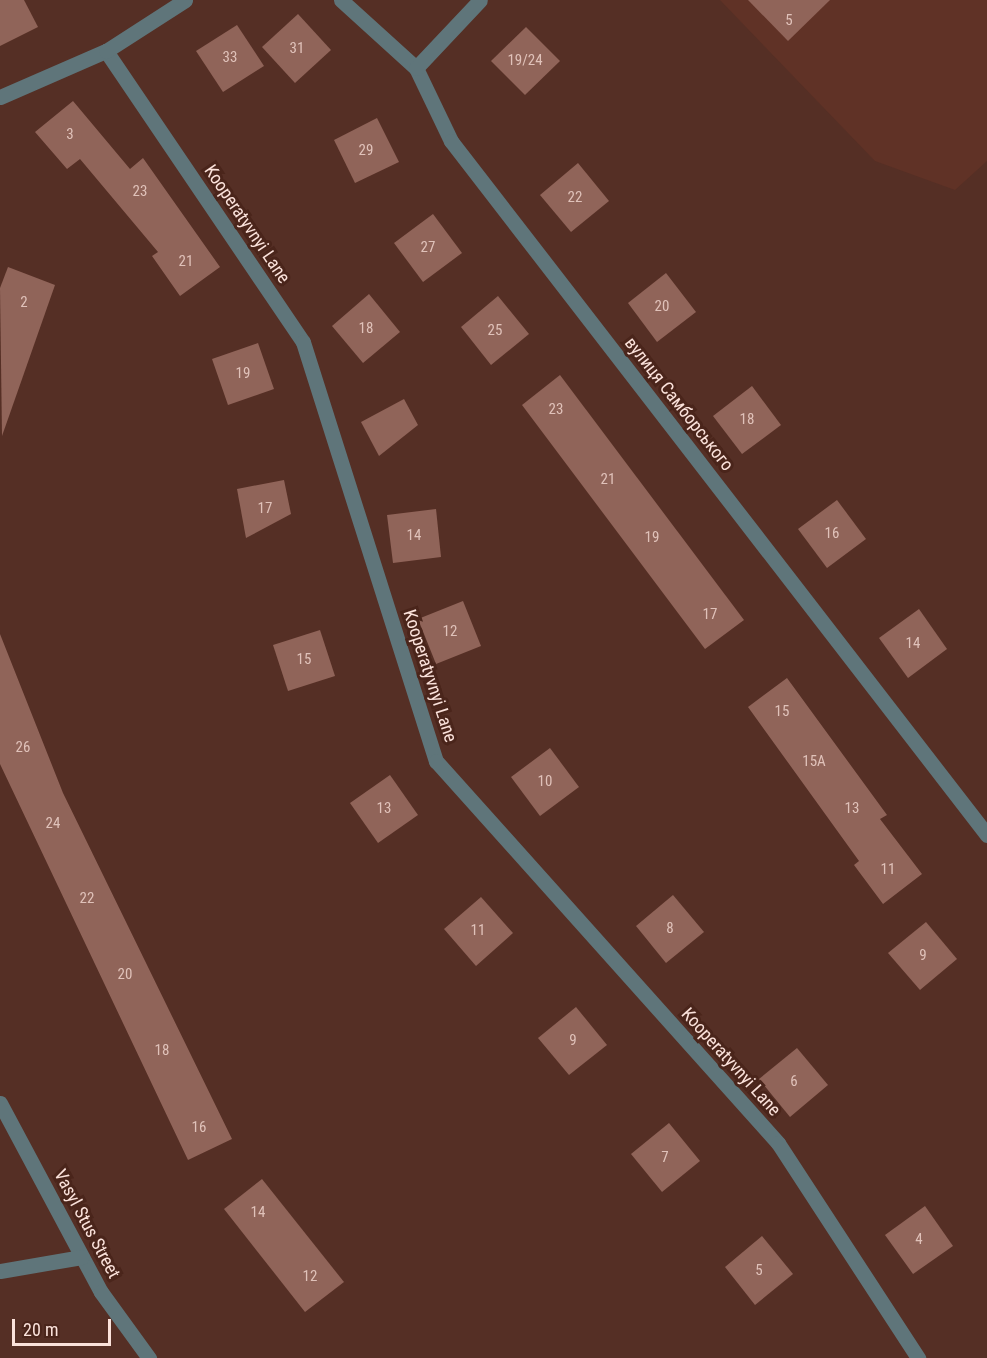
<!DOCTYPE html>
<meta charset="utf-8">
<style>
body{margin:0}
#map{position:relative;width:987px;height:1358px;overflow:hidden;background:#552f25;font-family:"Roboto Condensed",sans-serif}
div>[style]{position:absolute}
.built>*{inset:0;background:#603226}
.building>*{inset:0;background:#906459}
.minor>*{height:15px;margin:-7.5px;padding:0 7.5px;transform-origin:7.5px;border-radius:7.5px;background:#5f757a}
span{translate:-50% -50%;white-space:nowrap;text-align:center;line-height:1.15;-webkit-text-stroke:6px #4a251b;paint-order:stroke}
.number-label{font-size:15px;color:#e0c2ba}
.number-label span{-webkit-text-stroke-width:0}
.street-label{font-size:18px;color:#fbe2db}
.scale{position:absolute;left:12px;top:1319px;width:99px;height:27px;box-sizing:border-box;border:3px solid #fbe2db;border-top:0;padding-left:8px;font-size:18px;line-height:21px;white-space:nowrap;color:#fbe2db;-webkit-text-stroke:4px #4a251b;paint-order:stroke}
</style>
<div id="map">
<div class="built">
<i style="clip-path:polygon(720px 0,987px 0,987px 161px,955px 190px,875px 161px)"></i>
</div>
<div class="building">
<i style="clip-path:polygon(0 0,24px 0,38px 27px,0 46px)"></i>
<i style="clip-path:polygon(748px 0,830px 0,788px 41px)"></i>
<i style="clip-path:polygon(298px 14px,331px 50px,295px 83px,262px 47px)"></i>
<i style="clip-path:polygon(237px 25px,264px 66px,223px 92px,196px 51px)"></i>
<i style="clip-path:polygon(526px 27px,560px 61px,525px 95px,491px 61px)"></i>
<i style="clip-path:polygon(73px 101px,130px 169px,143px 158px,220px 267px,180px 296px,152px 256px,158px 252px,80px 159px,67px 169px,35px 132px)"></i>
<i style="clip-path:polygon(377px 118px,399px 162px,355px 183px,334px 140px)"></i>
<i style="clip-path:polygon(578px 163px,609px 201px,571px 232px,540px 195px)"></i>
<i style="clip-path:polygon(433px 214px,462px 253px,423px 282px,394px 243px)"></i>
<i style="clip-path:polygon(8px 267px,55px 285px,2px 436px,0 288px)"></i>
<i style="clip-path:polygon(666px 273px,696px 312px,657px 342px,628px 303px)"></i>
<i style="clip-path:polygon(369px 294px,400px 332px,363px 363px,332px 326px)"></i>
<i style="clip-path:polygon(498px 296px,529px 334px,491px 365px,461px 327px)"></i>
<i style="clip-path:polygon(258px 343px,274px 389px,228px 405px,212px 359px)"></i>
<i style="clip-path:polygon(560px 375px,744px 620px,705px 649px,522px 405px)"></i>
<i style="clip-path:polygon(752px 386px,781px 425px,742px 454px,713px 416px)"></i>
<i style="clip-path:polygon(404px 399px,418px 425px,379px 456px,361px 422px)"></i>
<i style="clip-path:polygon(284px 480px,291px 514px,246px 538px,237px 489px)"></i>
<i style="clip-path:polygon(837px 500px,866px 539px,827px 568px,798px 529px)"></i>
<i style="clip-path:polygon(436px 509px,441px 557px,393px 563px,387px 515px)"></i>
<i style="clip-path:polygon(463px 601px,481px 646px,436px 664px,418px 619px)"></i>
<i style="clip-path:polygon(919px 609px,947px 649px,908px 678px,879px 638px)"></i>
<i style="clip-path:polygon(320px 630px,335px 676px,288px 691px,273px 645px)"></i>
<i style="clip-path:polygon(0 634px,63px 793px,232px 1139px,188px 1160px,0 764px)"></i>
<i style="clip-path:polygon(787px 678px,887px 815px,880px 819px,922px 874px,883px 904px,854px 865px,859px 861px,748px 707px)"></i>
<i style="clip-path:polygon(550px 748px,579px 787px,540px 816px,511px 777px)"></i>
<i style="clip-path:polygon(390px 775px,418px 815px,378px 843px,350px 803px)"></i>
<i style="clip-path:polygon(673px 895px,704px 932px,666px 963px,636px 926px)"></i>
<i style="clip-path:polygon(481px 897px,513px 933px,476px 966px,444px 929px)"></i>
<i style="clip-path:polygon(926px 922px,957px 959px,920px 990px,888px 953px)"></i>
<i style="clip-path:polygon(576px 1007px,607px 1045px,569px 1075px,538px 1038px)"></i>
<i style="clip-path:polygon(797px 1048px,828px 1085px,790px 1117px,759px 1079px)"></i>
<i style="clip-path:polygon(669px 1123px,700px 1161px,662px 1192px,631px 1154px)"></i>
<i style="clip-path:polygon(262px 1179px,344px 1282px,305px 1312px,224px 1209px)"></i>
<i style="clip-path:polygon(925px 1206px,953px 1246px,913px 1274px,885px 1235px)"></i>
<i style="clip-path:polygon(762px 1236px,793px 1274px,755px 1305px,725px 1267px)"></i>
</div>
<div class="minor">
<i style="left:341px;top:0;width:101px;rotate:42.2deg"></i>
<i style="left:416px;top:68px;width:81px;rotate:64.4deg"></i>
<i style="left:451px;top:141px;width:877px;rotate:52.32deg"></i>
<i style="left:106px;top:51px;width:351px;rotate:55.9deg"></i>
<i style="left:303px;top:342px;width:440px;rotate:72.4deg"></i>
<i style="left:436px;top:761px;width:513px;rotate:48.16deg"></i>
<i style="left:778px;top:1143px;width:257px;rotate:56.9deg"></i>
<i style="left:416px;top:68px;width:93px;rotate:-46.7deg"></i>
<i style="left:0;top:97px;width:116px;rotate:-23.5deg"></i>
<i style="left:106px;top:51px;width:94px;rotate:-32.8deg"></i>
<i style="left:0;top:1103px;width:214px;rotate:61.9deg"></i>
<i style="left:101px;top:1292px;width:82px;rotate:54deg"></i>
<i style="left:0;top:1271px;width:83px;rotate:-9.7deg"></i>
</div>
<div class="number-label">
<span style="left:789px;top:21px">5</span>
<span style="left:297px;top:49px">31</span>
<span style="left:230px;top:58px">33</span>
<span style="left:525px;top:61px">19/24</span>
<span style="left:70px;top:135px">3</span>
<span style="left:366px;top:151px">29</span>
<span style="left:140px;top:192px">23</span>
<span style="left:575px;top:198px">22</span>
<span style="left:428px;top:248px">27</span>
<span style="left:186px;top:262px">21</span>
<span style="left:24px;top:303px">2</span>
<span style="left:662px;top:307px">20</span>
<span style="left:366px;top:329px">18</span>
<span style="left:495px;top:331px">25</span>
<span style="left:243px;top:374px">19</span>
<span style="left:556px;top:410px">23</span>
<span style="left:747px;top:420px">18</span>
<span style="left:608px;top:480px">21</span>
<span style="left:265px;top:509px">17</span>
<span style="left:832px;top:534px">16</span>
<span style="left:414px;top:536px">14</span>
<span style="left:652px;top:538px">19</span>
<span style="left:710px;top:615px">17</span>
<span style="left:450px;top:632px">12</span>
<span style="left:913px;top:644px">14</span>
<span style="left:304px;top:660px">15</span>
<span style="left:782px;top:712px">15</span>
<span style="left:23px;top:748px">26</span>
<span style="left:814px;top:762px">15А</span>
<span style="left:545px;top:782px">10</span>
<span style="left:384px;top:809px">13</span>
<span style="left:852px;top:809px">13</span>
<span style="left:53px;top:824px">24</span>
<span style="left:888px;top:870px">11</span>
<span style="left:87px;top:899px">22</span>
<span style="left:670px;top:929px">8</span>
<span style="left:478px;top:931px">11</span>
<span style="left:923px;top:956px">9</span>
<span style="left:125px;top:975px">20</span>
<span style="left:573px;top:1041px">9</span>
<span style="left:162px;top:1051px">18</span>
<span style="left:794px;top:1082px">6</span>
<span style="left:199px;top:1128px">16</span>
<span style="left:665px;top:1158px">7</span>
<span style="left:258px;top:1213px">14</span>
<span style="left:919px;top:1240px">4</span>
<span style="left:759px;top:1271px">5</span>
<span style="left:310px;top:1277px">12</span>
</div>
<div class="street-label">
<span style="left:247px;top:224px;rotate:56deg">Kooperatyvnyi Lane</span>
<span style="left:679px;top:404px;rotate:52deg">вулиця Самборського</span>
<span style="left:430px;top:676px;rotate:72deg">Kooperatyvnyi Lane</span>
<span style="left:731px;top:1062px;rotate:48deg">Kooperatyvnyi Lane</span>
<span style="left:87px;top:1224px;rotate:62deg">Vasyl Stus Street</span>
</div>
<div class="scale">20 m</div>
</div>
